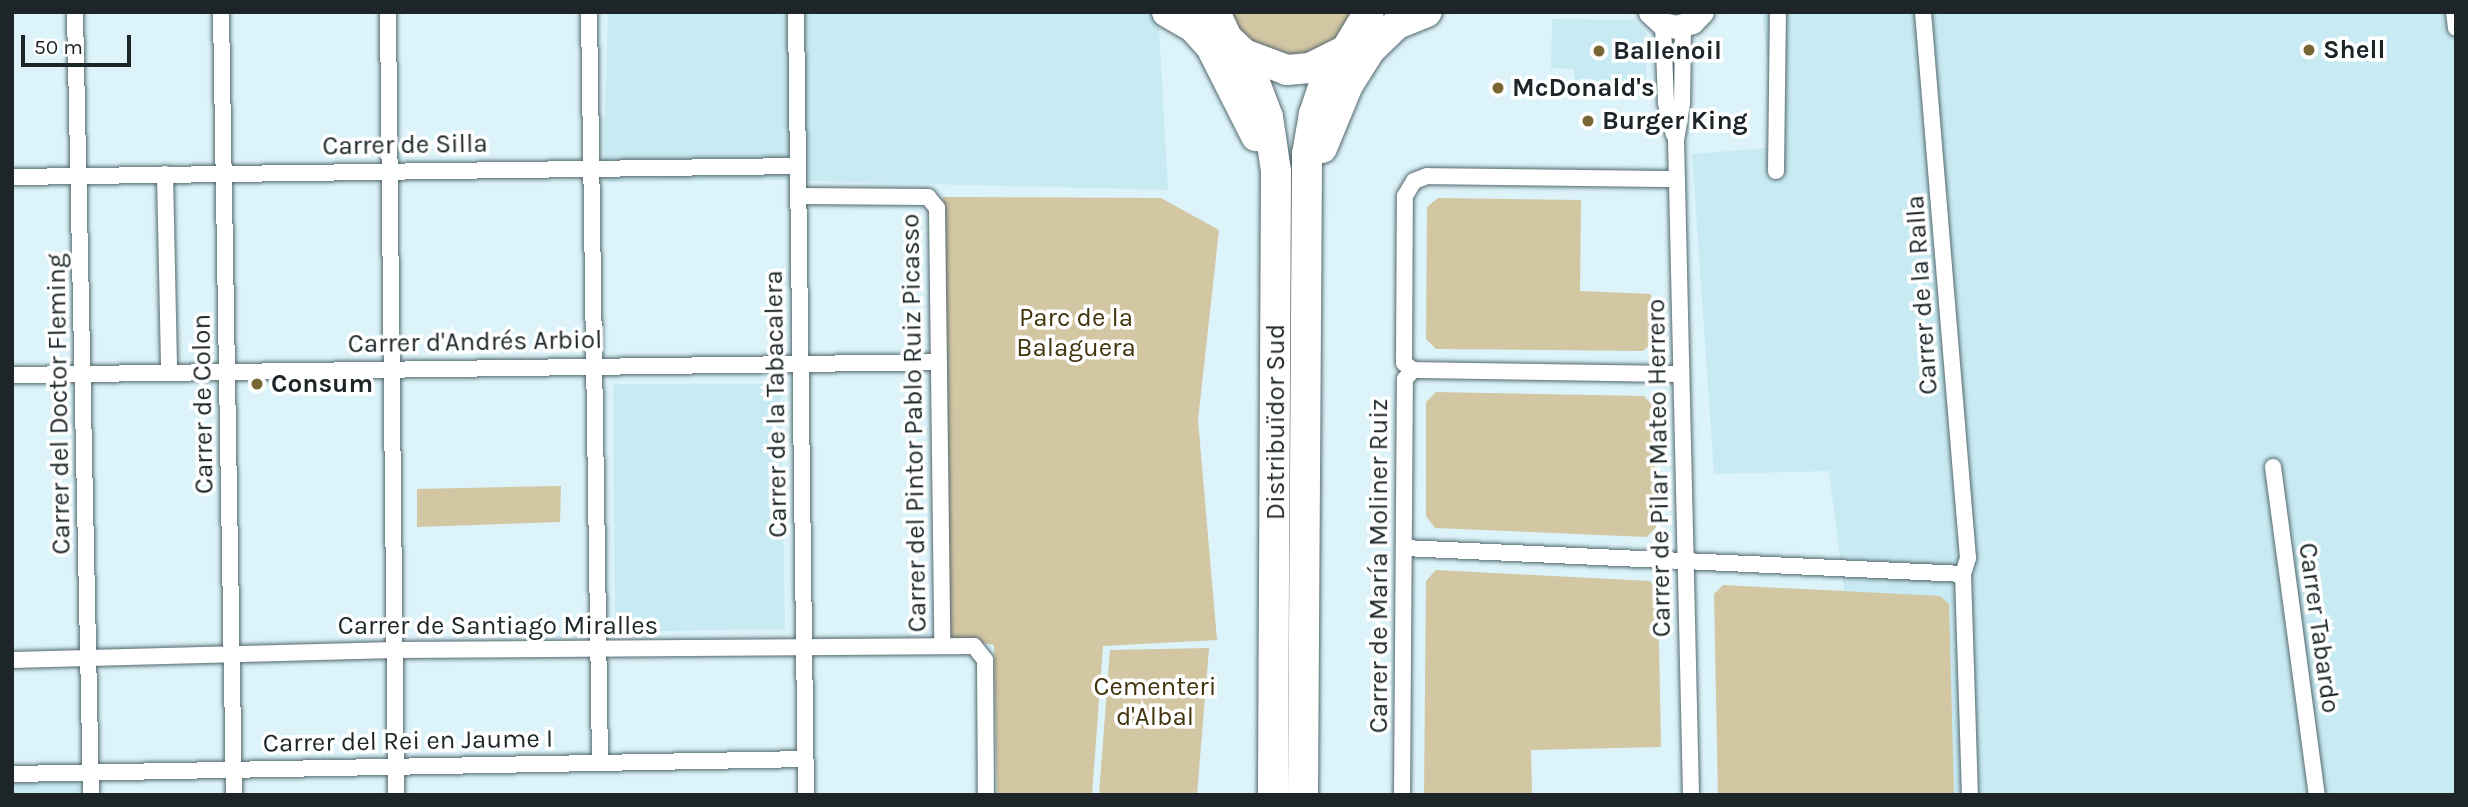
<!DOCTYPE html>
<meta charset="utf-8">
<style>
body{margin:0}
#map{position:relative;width:2468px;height:807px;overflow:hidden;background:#dbf3f9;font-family:Karla,sans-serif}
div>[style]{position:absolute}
.built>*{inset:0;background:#c8eaf2}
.green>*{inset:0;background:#d3c6a3}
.roads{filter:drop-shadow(0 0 2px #53686d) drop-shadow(0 0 2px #53686d)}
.street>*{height:16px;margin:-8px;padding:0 8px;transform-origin:8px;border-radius:8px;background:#fff}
.secondary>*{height:23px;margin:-11.5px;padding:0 11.5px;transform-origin:11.5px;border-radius:11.5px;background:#fff}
.highway>*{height:30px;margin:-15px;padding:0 15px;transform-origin:15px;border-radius:15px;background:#fff}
.dots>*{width:19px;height:19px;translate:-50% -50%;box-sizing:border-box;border:4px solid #fff;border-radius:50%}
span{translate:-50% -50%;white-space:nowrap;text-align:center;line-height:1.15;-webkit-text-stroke:7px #fff;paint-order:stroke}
.poi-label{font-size:26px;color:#1d2528;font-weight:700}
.left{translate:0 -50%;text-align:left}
.street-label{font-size:26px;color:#1d2528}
.park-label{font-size:26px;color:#42340d}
.frame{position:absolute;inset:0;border:14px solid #1d2528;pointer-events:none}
.scale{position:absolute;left:21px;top:35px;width:110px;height:32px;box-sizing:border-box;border:4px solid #1d2528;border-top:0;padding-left:9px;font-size:21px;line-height:24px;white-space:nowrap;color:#1d2528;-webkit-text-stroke:5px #fff;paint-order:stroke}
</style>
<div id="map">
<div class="built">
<i style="clip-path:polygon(608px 12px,1158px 12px,1168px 190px,777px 180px,603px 182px)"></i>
<i style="clip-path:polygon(1762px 12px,2456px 12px,2456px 795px,1937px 795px,1850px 639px,1829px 471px,1714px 474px,1692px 154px,1778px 147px)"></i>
<i style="clip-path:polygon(1552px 19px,1634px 20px,1646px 33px,1646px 81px,1574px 81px,1574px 69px,1551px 68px)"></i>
<i style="clip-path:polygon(613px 384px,781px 384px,785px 629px,615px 632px)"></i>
<i style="clip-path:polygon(79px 780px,79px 795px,12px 795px,12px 782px)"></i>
</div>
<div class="green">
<i style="clip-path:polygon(1226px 12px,1356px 12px,1343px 36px,1306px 57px,1285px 58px,1245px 41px)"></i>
<i style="clip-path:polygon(943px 197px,1161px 198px,1219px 230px,1198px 420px,1217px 640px,1103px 646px,1092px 795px,997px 795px,994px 645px,948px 637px)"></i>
<i style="clip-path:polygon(1438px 198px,1581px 200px,1580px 291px,1651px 294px,1652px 343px,1643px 351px,1436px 349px,1426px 339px,1427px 207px)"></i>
<i style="clip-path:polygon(1436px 392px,1644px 396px,1654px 407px,1656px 527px,1647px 537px,1435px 528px,1426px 516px,1426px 402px)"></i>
<i style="clip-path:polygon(561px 486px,560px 522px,417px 527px,417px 489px)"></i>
<i style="clip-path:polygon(1436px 570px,1650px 581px,1658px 592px,1661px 747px,1531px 750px,1532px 795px,1424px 795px,1426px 581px)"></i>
<i style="clip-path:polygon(1723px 585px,1940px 596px,1949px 604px,1954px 795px,1718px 795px,1714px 594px)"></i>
<i style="clip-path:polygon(1209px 648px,1197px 795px,1099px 795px,1110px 650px)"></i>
</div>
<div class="roads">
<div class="street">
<i style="left:75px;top:12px;width:783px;rotate:88.83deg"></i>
<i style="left:221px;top:12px;width:783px;rotate:89.05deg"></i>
<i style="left:388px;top:12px;width:783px;rotate:89.41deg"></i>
<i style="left:589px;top:12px;width:750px;rotate:89.16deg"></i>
<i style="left:796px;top:12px;width:783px;rotate:89.27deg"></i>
<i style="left:1923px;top:12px;width:548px;rotate:85.29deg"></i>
<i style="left:1968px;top:558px;width:17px;rotate:107deg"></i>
<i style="left:1963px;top:574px;width:221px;rotate:88.2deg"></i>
<i style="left:2454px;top:12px;width:16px;rotate:83deg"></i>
<i style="left:1663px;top:24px;width:79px;rotate:87.8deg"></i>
<i style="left:1666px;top:103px;width:32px;rotate:76deg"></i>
<i style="left:1683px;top:26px;width:77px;rotate:90.7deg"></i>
<i style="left:1682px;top:103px;width:36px;rotate:99deg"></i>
<i style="left:1676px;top:139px;width:656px;rotate:88.69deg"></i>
<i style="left:1776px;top:171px;width:159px;rotate:-89.3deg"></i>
<i style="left:165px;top:174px;width:198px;rotate:88.8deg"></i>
<i style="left:12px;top:177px;width:786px;rotate:-0.8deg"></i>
<i style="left:798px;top:196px;width:130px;rotate:0.4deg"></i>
<i style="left:928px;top:197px;width:14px;rotate:51deg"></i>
<i style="left:937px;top:208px;width:438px;rotate:89.3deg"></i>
<i style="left:1413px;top:370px;width:11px;rotate:-142deg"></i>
<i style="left:1404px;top:363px;width:167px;rotate:-89.7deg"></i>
<i style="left:1405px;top:196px;width:17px;rotate:-59deg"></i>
<i style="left:1414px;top:181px;width:14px;rotate:-21deg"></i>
<i style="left:1427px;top:176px;width:249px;rotate:0.7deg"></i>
<i style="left:1413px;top:370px;width:268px;rotate:0.9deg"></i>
<i style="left:12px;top:375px;width:927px;rotate:-0.8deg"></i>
<i style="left:2273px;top:467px;width:331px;rotate:82.4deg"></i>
<i style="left:1404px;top:548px;width:560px;rotate:2.66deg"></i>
<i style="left:12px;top:660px;width:383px;rotate:-1.5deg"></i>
<i style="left:395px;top:650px;width:579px;rotate:-0.4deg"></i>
<i style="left:974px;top:646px;width:18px;rotate:52deg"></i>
<i style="left:985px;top:660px;width:135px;rotate:89.6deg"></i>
<i style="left:12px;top:774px;width:793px;rotate:-1.08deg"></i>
<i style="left:1402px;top:795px;width:416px;rotate:-89.6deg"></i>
<i style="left:1405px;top:379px;width:12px;rotate:-48deg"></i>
</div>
<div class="secondary">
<i style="left:1650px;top:12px;width:18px;rotate:43deg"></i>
<i style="left:1663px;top:24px;width:14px;rotate:12deg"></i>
<i style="left:1677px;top:27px;width:16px;rotate:-18deg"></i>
<i style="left:1692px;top:22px;width:14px;rotate:-45deg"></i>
</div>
<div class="highway">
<i style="left:1167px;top:12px;width:30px;rotate:30deg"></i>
<i style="left:1193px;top:27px;width:27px;rotate:48deg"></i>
<i style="left:1211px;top:47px;width:100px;rotate:63.2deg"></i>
<i style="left:1215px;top:12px;width:29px;rotate:65deg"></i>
<i style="left:1227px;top:38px;width:23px;rotate:43deg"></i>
<i style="left:1244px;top:54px;width:46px;rotate:20.4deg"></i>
<i style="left:1287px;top:70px;width:23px;rotate:-5deg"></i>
<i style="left:1310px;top:68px;width:40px;rotate:-26.6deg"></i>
<i style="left:1346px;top:50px;width:44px;rotate:-58.8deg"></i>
<i style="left:1244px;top:54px;width:67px;rotate:69.1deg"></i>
<i style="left:1268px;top:117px;width:55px;rotate:81.6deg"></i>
<i style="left:1276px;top:171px;width:624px;rotate:90.28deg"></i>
<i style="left:1322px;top:148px;width:68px;rotate:-67.6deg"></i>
<i style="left:1348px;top:85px;width:41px;rotate:-57.8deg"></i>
<i style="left:1370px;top:50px;width:37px;rotate:-44deg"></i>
<i style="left:1397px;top:24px;width:32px;rotate:-22deg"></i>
<i style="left:1303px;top:795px;width:641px;rotate:-89.64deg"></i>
<i style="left:1307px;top:154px;width:41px;rotate:-80.1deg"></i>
<i style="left:1314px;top:114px;width:57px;rotate:-71.6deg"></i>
</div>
</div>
<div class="dots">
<i style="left:2309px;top:50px;background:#786634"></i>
<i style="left:1599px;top:51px;background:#786634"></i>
<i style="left:1498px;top:88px;background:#786634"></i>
<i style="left:1588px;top:121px;background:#786634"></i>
<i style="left:257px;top:384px;background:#786634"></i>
</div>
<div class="poi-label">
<span class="left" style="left:2323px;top:50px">Shell</span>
<span class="left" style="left:1613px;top:51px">Ballenoil</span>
<span class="left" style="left:1512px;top:88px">McDonald's</span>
<span class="left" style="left:1602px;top:121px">Burger King</span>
<span class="left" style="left:271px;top:384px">Consum</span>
</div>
<div class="street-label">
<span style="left:405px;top:145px;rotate:-1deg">Carrer de Silla</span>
<span style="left:1922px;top:295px;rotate:-94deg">Carrer de la Ralla</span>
<span style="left:475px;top:342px;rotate:-1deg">Carrer d'Andrés Arbiol</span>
<span style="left:59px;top:404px;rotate:-91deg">Carrer del Doctor Fleming</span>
<span style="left:203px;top:404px;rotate:-91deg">Carrer de Colon</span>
<span style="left:776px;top:404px;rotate:-91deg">Carrer de la Tabacalera</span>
<span style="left:1276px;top:422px;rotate:-90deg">Distribuïdor Sud</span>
<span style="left:914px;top:423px;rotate:-91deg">Carrer del Pintor Pablo Ruiz Picasso</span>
<span style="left:1659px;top:468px;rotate:-91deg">Carrer de Pilar Mateo Herrero</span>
<span style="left:1379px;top:566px;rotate:-90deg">Carrer de María Moliner Ruiz</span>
<span style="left:498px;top:626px">Carrer de Santiago Miralles</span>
<span style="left:2319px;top:628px;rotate:82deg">Carrer Tabardo</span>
<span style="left:408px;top:741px;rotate:-1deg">Carrer del Rei en Jaume I</span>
</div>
<div class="park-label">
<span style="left:1076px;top:333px">Parc de la<br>Balaguera</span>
<span style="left:1155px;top:702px">Cementeri<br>d'Albal</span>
</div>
<div class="frame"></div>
<div class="scale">50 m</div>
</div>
